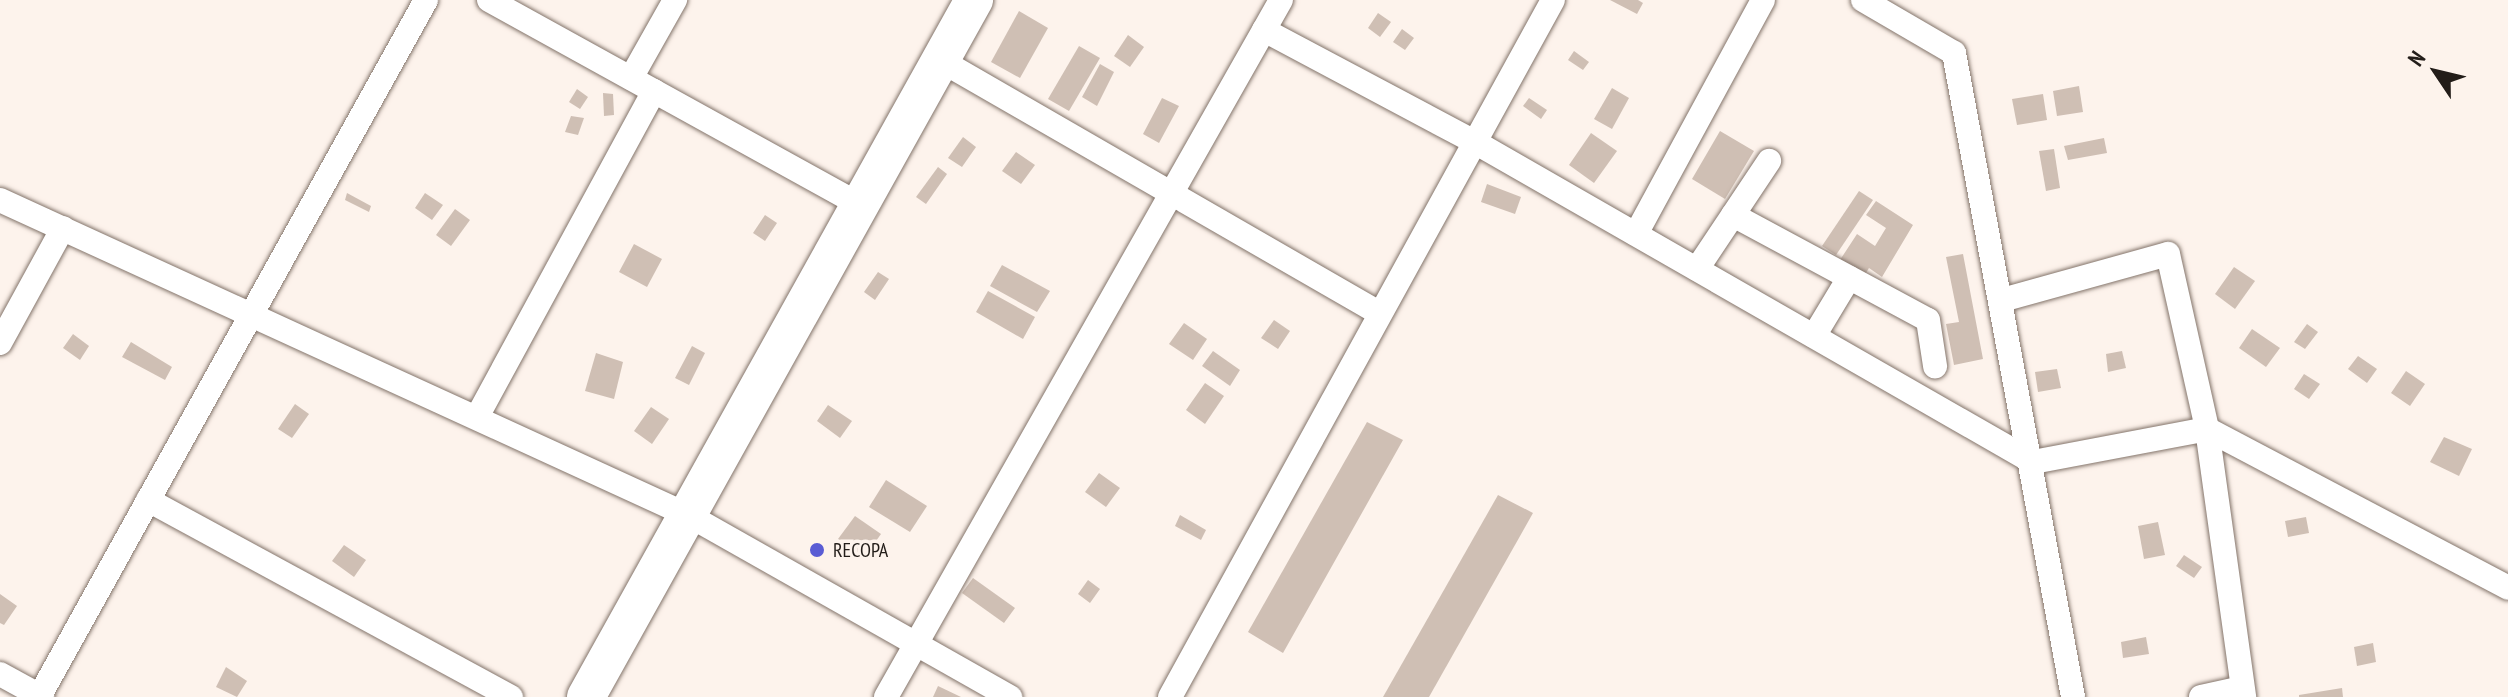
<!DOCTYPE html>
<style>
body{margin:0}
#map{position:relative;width:2508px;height:697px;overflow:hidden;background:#fdf3ec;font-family:"PT Sans Narrow",sans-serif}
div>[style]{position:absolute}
.building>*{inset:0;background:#cfbfb4}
.roads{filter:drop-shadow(0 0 2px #83746a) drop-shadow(0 0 2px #83746a)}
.minor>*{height:24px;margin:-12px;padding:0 12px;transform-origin:12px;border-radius:12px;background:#fff}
.trunk>*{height:38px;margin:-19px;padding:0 19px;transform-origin:19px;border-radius:19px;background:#fff}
.dots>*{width:22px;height:22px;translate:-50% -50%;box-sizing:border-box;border:4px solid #fdf3ec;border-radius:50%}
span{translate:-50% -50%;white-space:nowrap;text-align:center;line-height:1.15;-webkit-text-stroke:7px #fdf3ec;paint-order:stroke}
.poi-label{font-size:20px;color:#231d19}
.left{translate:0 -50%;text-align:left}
.north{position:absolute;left:2396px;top:32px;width:80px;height:80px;-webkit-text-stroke:6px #fdf3ec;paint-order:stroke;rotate:305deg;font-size:22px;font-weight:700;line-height:32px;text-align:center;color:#231d19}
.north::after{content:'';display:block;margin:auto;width:28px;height:36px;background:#231d19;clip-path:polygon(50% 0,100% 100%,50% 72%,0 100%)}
</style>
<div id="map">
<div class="building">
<i style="clip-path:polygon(1610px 0,1638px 0,1643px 3px,1637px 14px)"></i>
<i style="clip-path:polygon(1019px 11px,1048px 28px,1020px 78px,991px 62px)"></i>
<i style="clip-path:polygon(1378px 13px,1391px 22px,1380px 37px,1368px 28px)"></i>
<i style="clip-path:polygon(1402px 29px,1414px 38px,1405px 50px,1393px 42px)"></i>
<i style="clip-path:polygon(1128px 35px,1144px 47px,1130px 67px,1114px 56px)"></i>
<i style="clip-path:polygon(1079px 46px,1100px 58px,1069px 111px,1048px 99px)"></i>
<i style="clip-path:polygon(1574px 51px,1589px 62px,1583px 70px,1568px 60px)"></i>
<i style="clip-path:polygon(1100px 64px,1114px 72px,1097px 106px,1082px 97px)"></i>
<i style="clip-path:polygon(2079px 86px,2083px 112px,2057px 116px,2053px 91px)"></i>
<i style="clip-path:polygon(1612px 88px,1629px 98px,1612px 129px,1594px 119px)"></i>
<i style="clip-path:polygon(577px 89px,588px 97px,580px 109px,569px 102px)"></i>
<i style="clip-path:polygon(603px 93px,613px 94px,614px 115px,604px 116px)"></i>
<i style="clip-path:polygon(2043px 94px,2047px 120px,2017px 125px,2012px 99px)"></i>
<i style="clip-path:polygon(1162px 98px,1179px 106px,1159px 143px,1143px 134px)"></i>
<i style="clip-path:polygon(1529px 98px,1547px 110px,1541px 119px,1523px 106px)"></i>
<i style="clip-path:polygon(571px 116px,584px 118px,578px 135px,565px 132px)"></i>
<i style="clip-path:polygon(1720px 131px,1754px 151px,1725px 199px,1692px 179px)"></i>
<i style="clip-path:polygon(1591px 133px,1617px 151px,1594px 183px,1569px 165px)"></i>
<i style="clip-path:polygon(963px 137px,976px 147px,962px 167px,948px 158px)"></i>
<i style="clip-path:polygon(2104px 138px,2107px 153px,2068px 160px,2064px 146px)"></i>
<i style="clip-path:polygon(2054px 149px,2060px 188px,2046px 191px,2039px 151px)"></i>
<i style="clip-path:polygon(1016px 152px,1035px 165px,1021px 184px,1002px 171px)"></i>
<i style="clip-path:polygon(938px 167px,947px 174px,926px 204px,916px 197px)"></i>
<i style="clip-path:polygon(1487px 184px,1521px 197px,1515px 214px,1481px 202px)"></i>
<i style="clip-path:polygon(1859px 191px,1873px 200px,1836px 255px,1822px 246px)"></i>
<i style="clip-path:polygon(347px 193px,371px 206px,369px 212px,345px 200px)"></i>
<i style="clip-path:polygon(425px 193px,443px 205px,432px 220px,415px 208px)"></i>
<i style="clip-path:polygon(1876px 201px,1913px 225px,1882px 277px,1869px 268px,1864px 276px,1840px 260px,1857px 234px,1875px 246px,1886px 228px,1866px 215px)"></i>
<i style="clip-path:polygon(455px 209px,470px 220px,451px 246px,436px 235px)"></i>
<i style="clip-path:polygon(765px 215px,777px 223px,765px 241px,753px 233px)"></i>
<i style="clip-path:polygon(634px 244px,662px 259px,647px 287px,619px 272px)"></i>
<i style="clip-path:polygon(1963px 254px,1983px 359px,1954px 365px,1946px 324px,1959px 322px,1946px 257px)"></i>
<i style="clip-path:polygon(1002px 265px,1050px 291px,1037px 312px,990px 286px)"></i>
<i style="clip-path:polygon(2234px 267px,2255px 281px,2235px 309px,2215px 294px)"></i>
<i style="clip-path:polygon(878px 272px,889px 279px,875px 300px,864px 292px)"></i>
<i style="clip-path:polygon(988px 291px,1035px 317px,1023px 339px,976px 312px)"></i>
<i style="clip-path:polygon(1274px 320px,1290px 331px,1278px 349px,1261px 338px)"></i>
<i style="clip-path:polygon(1184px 323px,1207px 339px,1193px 360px,1169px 344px)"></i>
<i style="clip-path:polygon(2307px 324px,2318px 332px,2305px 349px,2294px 342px)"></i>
<i style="clip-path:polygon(2252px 329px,2280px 348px,2266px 367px,2239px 348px)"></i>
<i style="clip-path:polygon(73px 334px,89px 346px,80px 360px,63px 348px)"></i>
<i style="clip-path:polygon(131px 342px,172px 367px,165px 380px,122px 357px)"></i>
<i style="clip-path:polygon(692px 346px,705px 353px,689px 385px,675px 378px)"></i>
<i style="clip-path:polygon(1213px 351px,1240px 370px,1230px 386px,1202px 366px)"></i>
<i style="clip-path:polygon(2122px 351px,2126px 368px,2108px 372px,2106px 354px)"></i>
<i style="clip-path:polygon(596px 353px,623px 362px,614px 399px,585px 391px)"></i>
<i style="clip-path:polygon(2358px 356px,2377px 369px,2367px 383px,2348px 369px)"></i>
<i style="clip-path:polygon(2057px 369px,2061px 388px,2038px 392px,2035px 372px)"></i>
<i style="clip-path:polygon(2406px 371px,2425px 384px,2410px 406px,2391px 393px)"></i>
<i style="clip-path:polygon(2304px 374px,2320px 384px,2309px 399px,2294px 389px)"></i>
<i style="clip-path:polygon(1205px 383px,1224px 396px,1205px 424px,1186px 410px)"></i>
<i style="clip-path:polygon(295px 404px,309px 414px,292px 438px,278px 429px)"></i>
<i style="clip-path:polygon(828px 405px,852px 421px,840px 438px,817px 421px)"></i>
<i style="clip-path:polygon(651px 407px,669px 419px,652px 444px,634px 431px)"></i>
<i style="clip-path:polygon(1367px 422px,1403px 440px,1283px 653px,1248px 632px)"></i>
<i style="clip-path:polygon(2444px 437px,2472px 449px,2459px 476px,2430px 462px)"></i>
<i style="clip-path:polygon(1099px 473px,1120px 488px,1106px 507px,1085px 492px)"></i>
<i style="clip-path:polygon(886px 480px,927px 506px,910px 532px,869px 507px)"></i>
<i style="clip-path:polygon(1498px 495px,1533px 513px,1429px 697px,1383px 697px)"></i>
<i style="clip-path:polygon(1180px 515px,1206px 530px,1201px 540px,1175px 526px)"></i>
<i style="clip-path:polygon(855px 516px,881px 534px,864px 558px,838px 539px)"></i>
<i style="clip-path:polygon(2306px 517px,2309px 533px,2288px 537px,2285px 521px)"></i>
<i style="clip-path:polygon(2158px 522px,2165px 555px,2144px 559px,2138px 526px)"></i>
<i style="clip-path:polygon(344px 545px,366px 560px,354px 577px,332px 561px)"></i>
<i style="clip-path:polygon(2184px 555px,2202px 567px,2194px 578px,2176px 566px)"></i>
<i style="clip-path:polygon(973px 578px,1015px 608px,1004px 623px,962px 593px)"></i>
<i style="clip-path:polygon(1088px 580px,1100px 589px,1090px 603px,1078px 594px)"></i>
<i style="clip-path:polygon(0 594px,17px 606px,4px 625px,0 623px)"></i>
<i style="clip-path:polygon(2146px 637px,2149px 654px,2123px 658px,2121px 642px)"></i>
<i style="clip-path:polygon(2373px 643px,2376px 662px,2357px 666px,2354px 647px)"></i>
<i style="clip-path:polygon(226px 667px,247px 681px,237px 697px,216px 687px)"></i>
<i style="clip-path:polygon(938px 686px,961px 697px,933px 697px)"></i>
<i style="clip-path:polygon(2342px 688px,2343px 697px,2299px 697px,2299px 695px)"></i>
</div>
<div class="roads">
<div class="minor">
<i style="left:489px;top:0;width:423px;rotate:28.9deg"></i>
<i style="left:1863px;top:0;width:105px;rotate:30.2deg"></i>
<i style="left:1954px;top:53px;width:655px;rotate:79.53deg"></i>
<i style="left:1264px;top:30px;width:237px;rotate:28deg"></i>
<i style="left:1473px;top:141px;width:645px;rotate:29.82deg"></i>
<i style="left:2033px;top:462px;width:177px;rotate:-10.7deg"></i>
<i style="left:2207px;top:429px;width:340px;rotate:27.8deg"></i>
<i style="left:940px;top:60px;width:507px;rotate:29.96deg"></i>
<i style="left:631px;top:78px;width:90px;rotate:-60.6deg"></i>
<i style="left:0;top:200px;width:759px;rotate:24.61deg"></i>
<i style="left:690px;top:516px;width:368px;rotate:29.5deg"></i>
<i style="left:1733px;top:215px;width:221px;rotate:28.3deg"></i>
<i style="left:1928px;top:320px;width:47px;rotate:81.3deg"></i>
<i style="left:1636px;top:234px;width:266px;rotate:-61.5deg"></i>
<i style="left:1697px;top:269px;width:130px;rotate:-56.3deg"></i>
<i style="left:2002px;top:300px;width:172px;rotate:-15.5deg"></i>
<i style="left:2168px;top:254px;width:179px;rotate:77.4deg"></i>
<i style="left:2207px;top:429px;width:271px;rotate:82.1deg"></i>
<i style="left:1814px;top:336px;width:68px;rotate:-58.9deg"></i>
<i style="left:0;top:343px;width:131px;rotate:-61.3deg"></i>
<i style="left:477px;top:417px;width:371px;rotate:-61.5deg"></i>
<i style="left:148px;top:500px;width:413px;rotate:28.5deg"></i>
<i style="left:0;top:674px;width:48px;rotate:28.7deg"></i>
<i style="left:39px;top:697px;width:797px;rotate:-60.96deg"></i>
<i style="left:886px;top:697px;width:801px;rotate:-60.46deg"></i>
<i style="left:1170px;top:697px;width:795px;rotate:-61.21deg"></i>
<i style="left:2201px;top:697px;width:42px;rotate:-12.4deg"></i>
</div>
<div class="trunk">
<i style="left:586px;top:697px;width:798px;rotate:-60.9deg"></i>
</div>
</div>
<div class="dots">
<i style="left:817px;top:550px;background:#5a5cd4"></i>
</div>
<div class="poi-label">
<span class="left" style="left:833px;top:550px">RECOPA</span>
</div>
<div class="north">N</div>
</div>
